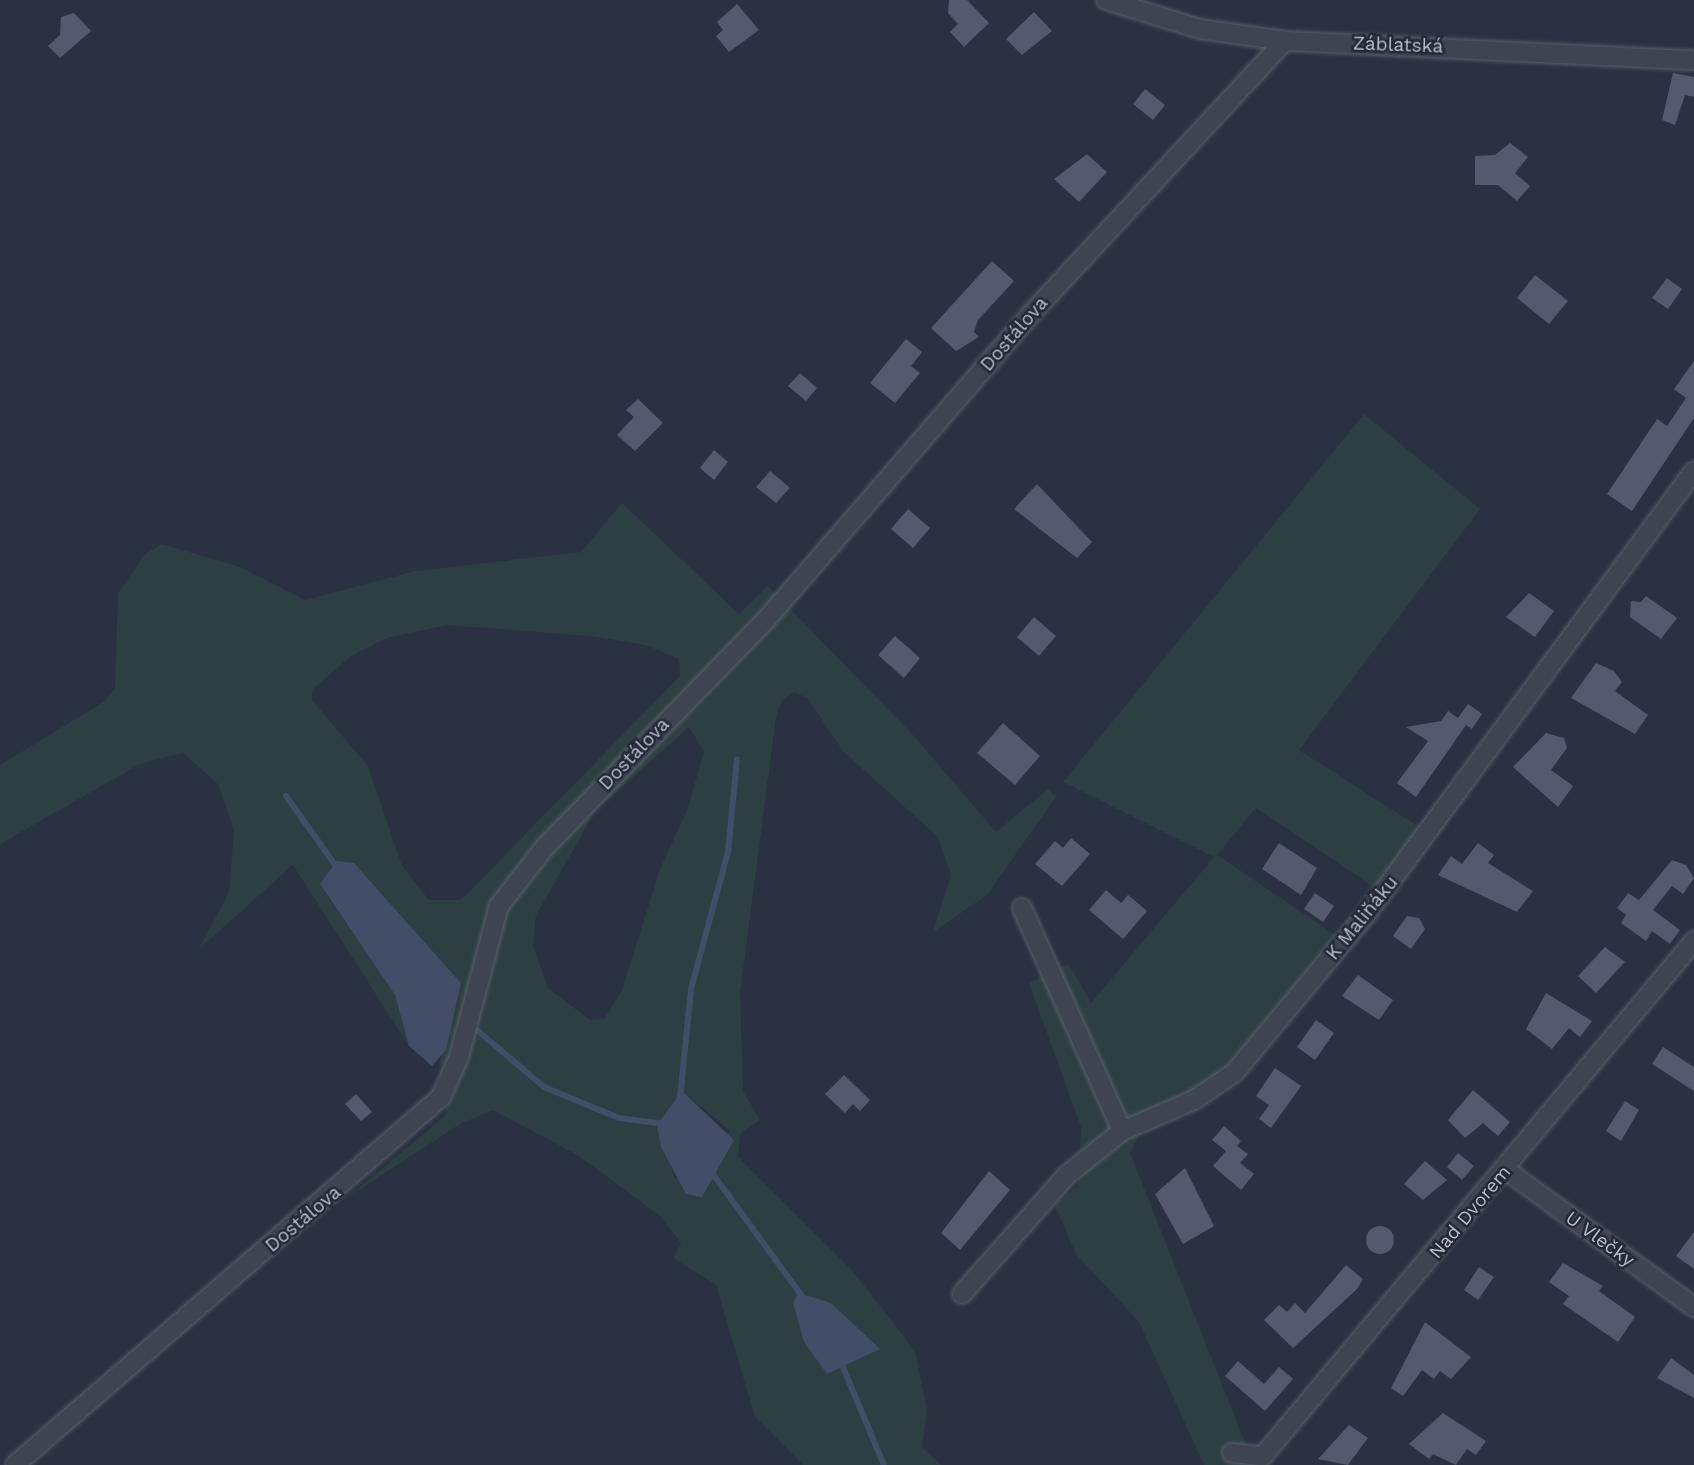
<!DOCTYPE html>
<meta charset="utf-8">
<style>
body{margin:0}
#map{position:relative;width:1694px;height:1465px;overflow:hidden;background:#2a3140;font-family:"Work Sans",sans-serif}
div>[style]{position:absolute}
.green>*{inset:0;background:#2d3f42}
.water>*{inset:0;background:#424e67}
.stream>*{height:6px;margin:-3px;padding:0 3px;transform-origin:3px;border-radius:3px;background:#424e67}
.building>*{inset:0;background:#545a6b}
.round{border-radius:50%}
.roads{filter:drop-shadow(0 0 2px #595f6b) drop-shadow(0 0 2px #595f6b)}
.minor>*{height:18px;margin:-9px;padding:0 9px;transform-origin:9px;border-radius:9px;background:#3e4450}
span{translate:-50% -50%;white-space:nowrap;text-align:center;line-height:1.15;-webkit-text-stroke:5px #232936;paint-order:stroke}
.street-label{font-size:19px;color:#bbbfca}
</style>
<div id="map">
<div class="green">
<i style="clip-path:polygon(1364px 414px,1480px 509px,1299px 750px,1424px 830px,1378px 890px,1256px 808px,1217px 855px,1340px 938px,1236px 1063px,1193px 1097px,1150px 1114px,1130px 1153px,1254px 1465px,1204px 1465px,1139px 1322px,1076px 1254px,1054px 1204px,1078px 1186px,1081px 1127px,1029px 983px,1069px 964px,1091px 1003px,1214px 857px,1063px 782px)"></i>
<i style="clip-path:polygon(evenodd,622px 503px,739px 614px,768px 586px,914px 736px,996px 832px,1048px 789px,1056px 797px,987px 895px,933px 932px,951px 875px,938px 837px,843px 751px,808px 699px,795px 692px,782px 700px,776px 717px,740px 993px,743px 1091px,760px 1120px,740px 1134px,738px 1157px,852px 1270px,905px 1338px,916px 1355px,927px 1410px,922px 1447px,941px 1465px,803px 1465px,755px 1417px,716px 1285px,673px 1258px,681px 1243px,660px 1216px,579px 1156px,493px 1110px,460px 1124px,347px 1198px,447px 1114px,440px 1061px,461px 983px,354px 863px,320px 885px,395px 995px,409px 1046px,293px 865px,199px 949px,229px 892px,234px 830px,218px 784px,183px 753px,140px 764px,0 844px,0 765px,105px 701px,115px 687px,118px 593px,145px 554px,162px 544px,240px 567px,305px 600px,415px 571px,581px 552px,622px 503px,447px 625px,590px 636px,645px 645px,679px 659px,680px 676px,461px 900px,429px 900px,402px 866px,368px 766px,312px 700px,312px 690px,351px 656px,387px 638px,447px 625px,622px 503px,689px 727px,704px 751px,688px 808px,660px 869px,622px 990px,604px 1019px,590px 1020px,548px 988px,533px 946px,536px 915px,596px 810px,689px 727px,622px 503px,682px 1091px,730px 1131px,675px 1179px,657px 1125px,682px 1091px,622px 503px,831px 1303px,879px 1349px,827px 1374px,831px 1303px)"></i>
</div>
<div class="water">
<i style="clip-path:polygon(337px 861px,354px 863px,461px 983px,446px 1050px,432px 1066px,409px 1046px,395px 995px,320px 884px)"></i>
<i style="clip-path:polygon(682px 1091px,734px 1140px,702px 1197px,686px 1194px,661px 1147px,657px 1125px)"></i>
<i style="clip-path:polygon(798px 1293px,831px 1303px,880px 1349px,827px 1374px,804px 1342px,793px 1303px)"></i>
</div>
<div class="stream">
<i style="left:286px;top:796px;width:90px;rotate:54.5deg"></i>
<i style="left:478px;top:1031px;width:87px;rotate:40.3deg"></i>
<i style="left:544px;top:1087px;width:81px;rotate:22.5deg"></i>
<i style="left:619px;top:1118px;width:46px;rotate:7.4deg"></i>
<i style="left:680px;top:1098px;width:110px;rotate:-84.2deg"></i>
<i style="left:691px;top:989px;width:142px;rotate:-74.9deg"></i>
<i style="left:728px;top:852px;width:93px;rotate:-84.5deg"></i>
<i style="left:712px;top:1173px;width:157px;rotate:53.8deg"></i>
<i style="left:840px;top:1360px;width:114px;rotate:67.3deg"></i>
</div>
<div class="building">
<i style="clip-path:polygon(949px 0,967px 0,989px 23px,964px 47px,950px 32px,958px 24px,948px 13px)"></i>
<i style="clip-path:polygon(737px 4px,759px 30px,729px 52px,716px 36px,723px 30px,717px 22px)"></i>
<i style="clip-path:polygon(1034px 12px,1052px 31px,1022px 55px,1006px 39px)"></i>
<i style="clip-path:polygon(74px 13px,91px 31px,60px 58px,48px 46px,60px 35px,61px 17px)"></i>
<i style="clip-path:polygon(1673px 73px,1694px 77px,1694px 97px,1685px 95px,1675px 125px,1662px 120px)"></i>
<i style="clip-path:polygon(1145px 89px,1165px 105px,1153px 120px,1133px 104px)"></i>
<i style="clip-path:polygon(1510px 143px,1528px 157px,1515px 173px,1530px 186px,1517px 201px,1498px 185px,1475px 185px,1475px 156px,1495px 155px)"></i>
<i style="clip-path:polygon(1087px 154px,1107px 172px,1079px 202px,1054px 179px)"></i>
<i style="clip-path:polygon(992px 261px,1014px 281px,978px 320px,974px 332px,979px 337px,956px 351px,931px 328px)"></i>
<i style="clip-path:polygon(1535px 275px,1568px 301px,1549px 324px,1517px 298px)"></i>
<i style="clip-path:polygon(1667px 278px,1682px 289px,1668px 309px,1652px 298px)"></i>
<i style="clip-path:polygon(906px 339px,922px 352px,911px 366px,920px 373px,895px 403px,870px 383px)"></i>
<i style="clip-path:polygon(1694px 361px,1694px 418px,1632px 511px,1607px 494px,1657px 419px,1667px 426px,1686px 398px,1674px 389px)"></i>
<i style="clip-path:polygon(800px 373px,817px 388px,806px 401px,788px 386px)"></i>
<i style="clip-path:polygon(638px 399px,663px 423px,635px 451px,617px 435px,634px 417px,626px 410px)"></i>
<i style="clip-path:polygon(714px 450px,728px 462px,714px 480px,700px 468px)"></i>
<i style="clip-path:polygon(770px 471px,790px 488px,776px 503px,756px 487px)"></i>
<i style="clip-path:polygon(1037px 484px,1092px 542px,1077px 558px,1014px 509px)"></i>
<i style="clip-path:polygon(908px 509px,930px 528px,913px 548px,891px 529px)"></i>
<i style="clip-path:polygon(1529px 593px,1554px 611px,1535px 637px,1506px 617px)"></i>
<i style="clip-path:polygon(1646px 596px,1677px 618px,1661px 639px,1630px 617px,1631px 601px,1641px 602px)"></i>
<i style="clip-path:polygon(1034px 617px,1056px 636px,1039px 656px,1017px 637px)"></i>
<i style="clip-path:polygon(895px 636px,920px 658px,904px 678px,878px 655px)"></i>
<i style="clip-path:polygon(1596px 663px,1614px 671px,1622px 682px,1615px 691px,1648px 715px,1635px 734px,1571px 698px)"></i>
<i style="clip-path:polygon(1468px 704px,1482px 714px,1472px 729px,1466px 725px,1416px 797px,1397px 783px,1428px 741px,1406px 727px,1441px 721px,1448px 711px,1458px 718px)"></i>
<i style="clip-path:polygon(1003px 723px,1040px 756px,1015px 785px,977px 753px)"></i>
<i style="clip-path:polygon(1546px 733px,1564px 738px,1567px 748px,1551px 770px,1573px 786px,1558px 807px,1513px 767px)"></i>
<i style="clip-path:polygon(1071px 838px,1090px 854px,1062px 886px,1035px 864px,1055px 841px,1063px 848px)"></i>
<i style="clip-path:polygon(1279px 843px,1317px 868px,1301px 895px,1262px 869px)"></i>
<i style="clip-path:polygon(1478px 843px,1494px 855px,1488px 863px,1533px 891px,1517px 912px,1438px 875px,1451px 856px,1462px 864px)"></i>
<i style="clip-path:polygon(1672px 860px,1686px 865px,1694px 878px,1683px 894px,1672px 886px,1653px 910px,1680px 930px,1670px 944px,1652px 931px,1646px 941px,1621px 923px,1626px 915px,1617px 908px,1628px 893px,1639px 900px)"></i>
<i style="clip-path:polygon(1106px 890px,1121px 903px,1128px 895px,1147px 911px,1123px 939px,1089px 910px)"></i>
<i style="clip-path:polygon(1315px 893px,1334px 906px,1323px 922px,1304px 909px)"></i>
<i style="clip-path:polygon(1407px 916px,1419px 918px,1425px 929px,1411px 949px,1393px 936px)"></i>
<i style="clip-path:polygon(1605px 947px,1625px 962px,1596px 993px,1578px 976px)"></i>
<i style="clip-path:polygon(1358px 975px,1393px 1000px,1379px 1020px,1342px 996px)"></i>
<i style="clip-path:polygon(1546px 993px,1592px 1021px,1580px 1037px,1569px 1028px,1552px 1049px,1526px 1029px)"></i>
<i style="clip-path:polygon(1316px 1020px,1334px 1033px,1315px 1060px,1297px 1047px)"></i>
<i style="clip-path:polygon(1663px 1047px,1694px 1067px,1694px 1091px,1652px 1064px)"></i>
<i style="clip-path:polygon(1275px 1068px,1301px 1086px,1271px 1128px,1259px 1119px,1269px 1105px,1256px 1096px)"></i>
<i style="clip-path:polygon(844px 1075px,870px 1100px,860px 1111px,853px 1104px,845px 1113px,825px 1094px)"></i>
<i style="clip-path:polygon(1473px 1090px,1510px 1122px,1498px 1136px,1483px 1123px,1465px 1138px,1448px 1120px)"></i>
<i style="clip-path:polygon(356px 1094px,372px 1112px,361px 1121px,345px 1104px)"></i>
<i style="clip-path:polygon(1625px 1101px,1639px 1110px,1621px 1141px,1606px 1131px)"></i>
<i style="clip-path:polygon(1224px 1126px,1241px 1141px,1237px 1146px,1248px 1154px,1240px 1163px,1254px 1174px,1241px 1190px,1213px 1166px,1226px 1151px,1212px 1140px)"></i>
<i style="clip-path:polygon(1458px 1153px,1474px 1166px,1462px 1180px,1447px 1167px)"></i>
<i style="clip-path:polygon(1425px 1161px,1447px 1180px,1423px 1200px,1404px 1184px)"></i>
<i style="clip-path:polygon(1185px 1168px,1214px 1226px,1183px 1244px,1155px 1194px)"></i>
<i style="clip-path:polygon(989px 1171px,1010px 1190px,960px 1250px,941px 1233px)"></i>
<i class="round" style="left:1366px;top:1226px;width:28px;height:28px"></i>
<i style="clip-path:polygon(1694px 1232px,1694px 1269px,1676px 1256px)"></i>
<i style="clip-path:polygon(1563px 1263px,1603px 1286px,1599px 1291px,1635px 1317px,1618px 1342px,1563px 1304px,1569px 1296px,1549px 1282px)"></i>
<i style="clip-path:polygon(1346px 1265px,1363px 1279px,1357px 1289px,1293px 1348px,1264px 1320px,1279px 1305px,1287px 1312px,1295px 1303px,1305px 1313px)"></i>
<i style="clip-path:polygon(1479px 1267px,1494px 1277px,1478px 1300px,1464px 1290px)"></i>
<i style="clip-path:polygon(1425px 1322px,1471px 1357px,1451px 1379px,1440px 1371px,1434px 1379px,1422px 1370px,1403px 1396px,1391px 1388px)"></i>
<i style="clip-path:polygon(1671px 1358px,1694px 1375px,1694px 1398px,1657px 1378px)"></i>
<i style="clip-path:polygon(1238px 1361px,1264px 1384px,1279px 1367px,1293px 1379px,1265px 1411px,1225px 1376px)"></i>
<i style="clip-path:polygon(1443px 1413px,1486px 1441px,1476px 1455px,1467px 1449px,1456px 1465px,1433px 1454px,1429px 1459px,1409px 1444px)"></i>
<i style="clip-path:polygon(1349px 1425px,1368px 1438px,1348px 1465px,1318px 1459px)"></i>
</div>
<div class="roads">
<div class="minor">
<i style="left:1106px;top:0;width:98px;rotate:17.1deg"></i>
<i style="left:1200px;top:29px;width:86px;rotate:8deg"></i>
<i style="left:1285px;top:41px;width:409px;rotate:2.7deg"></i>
<i style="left:1022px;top:908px;width:244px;rotate:65.8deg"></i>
<i style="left:1506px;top:1170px;width:233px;rotate:36.1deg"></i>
<i style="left:962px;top:1294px;width:159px;rotate:-48.6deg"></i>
<i style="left:1067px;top:1175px;width:70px;rotate:-38.7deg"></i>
<i style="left:1122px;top:1131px;width:78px;rotate:-23.3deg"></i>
<i style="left:1194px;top:1100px;width:48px;rotate:-34deg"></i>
<i style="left:1234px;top:1073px;width:204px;rotate:-50.2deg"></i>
<i style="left:1365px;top:916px;width:553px;rotate:-53.52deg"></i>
<i style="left:1232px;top:1453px;width:31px;rotate:6deg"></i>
<i style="left:1263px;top:1456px;width:672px;rotate:-50.07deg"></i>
<i style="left:15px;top:1465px;width:563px;rotate:-40.82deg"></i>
<i style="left:441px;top:1097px;width:44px;rotate:-65.8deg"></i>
<i style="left:459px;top:1057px;width:156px;rotate:-75.2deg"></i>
<i style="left:499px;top:906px;width:75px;rotate:-52.1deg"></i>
<i style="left:545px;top:847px;width:315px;rotate:-45.8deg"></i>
<i style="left:765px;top:621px;width:406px;rotate:-49.1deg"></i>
<i style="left:1031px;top:314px;width:373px;rotate:-47.1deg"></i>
</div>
</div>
<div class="street-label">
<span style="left:1398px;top:45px;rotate:2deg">Záblatská</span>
<span style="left:1014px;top:334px;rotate:-49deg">Dostálova</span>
<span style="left:634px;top:754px;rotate:-46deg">Dostálova</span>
<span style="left:1362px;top:918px;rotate:-51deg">K Maliňáku</span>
<span style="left:1470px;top:1212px;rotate:-50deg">Nad Dvorem</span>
<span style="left:303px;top:1219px;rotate:-40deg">Dostálova</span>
<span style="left:1600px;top:1239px;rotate:36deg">U Vlečky</span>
</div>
</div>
